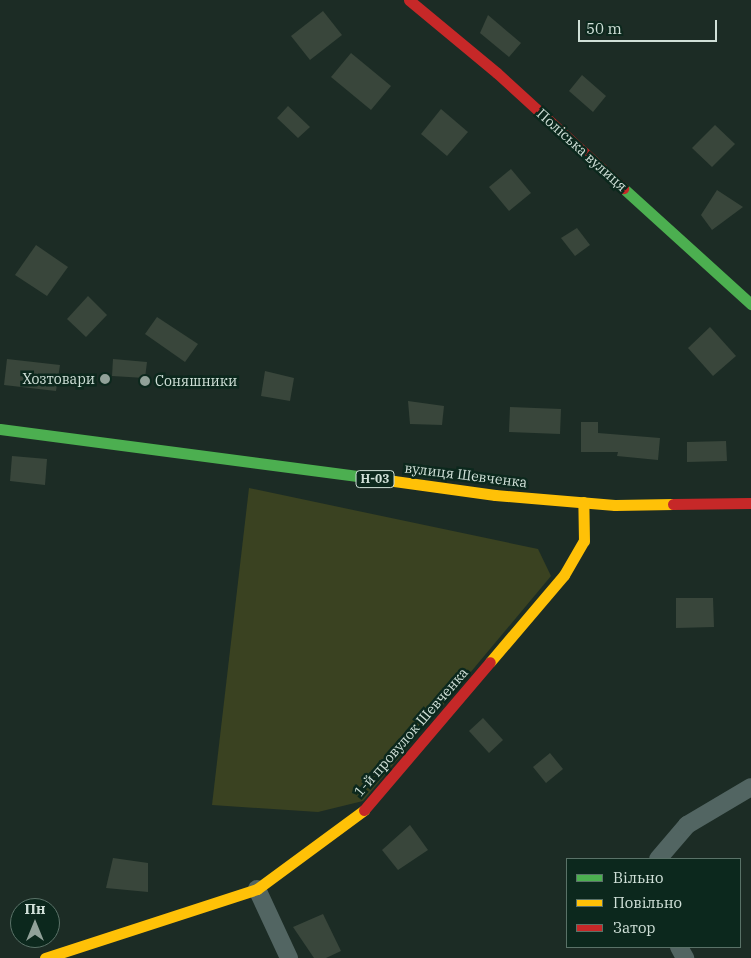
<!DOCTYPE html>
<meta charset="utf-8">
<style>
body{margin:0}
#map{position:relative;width:751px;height:958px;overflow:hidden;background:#1c2c25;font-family:"IBM Plex Serif",serif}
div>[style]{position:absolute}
.green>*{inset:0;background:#3a4221}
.building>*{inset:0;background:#39463b}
.street>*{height:18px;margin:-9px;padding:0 9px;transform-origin:9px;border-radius:9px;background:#526562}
.fast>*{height:11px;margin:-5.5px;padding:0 5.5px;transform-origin:5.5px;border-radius:5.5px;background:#4caf50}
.slow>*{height:11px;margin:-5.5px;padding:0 5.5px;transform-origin:5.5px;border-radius:5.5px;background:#ffc107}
.jam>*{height:11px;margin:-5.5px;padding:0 5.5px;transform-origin:5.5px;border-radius:5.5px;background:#c62828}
.dots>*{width:14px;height:14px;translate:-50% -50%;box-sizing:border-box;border:2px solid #0c281d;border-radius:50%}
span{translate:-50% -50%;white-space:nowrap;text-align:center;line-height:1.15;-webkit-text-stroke:5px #0c281d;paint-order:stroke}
.shield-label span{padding:1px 4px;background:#0c281d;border:1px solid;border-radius:4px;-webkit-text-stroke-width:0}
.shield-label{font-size:12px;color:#d0e0d8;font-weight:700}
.street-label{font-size:14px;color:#d0e0d8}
.poi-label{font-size:14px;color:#d0e0d8}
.right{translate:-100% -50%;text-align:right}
.left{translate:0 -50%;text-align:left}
.legend{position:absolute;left:566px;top:858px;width:175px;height:90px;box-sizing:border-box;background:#0c281d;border:1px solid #5a7268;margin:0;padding:6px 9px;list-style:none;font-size:15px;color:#d0e0d8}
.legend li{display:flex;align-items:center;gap:10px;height:25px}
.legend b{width:25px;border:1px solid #5a7268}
.north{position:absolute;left:10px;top:898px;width:50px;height:50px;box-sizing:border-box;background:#0c281d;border:1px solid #5a7268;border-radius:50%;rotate:0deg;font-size:14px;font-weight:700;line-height:20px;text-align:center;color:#d0e0d8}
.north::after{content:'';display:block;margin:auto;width:18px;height:22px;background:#91a199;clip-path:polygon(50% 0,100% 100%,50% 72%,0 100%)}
.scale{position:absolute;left:578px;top:20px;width:139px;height:22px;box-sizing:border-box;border:2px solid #d0e0d8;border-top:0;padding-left:6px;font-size:15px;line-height:18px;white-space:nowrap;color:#d0e0d8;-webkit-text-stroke:4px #0c281d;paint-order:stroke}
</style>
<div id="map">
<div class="green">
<i style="clip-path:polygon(249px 488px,538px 549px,551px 576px,363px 801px,318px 812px,212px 805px)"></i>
</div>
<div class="building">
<i style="clip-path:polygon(323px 11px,342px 35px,310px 60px,291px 36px)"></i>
<i style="clip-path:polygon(488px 15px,521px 43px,509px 57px,480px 33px)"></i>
<i style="clip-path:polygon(351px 53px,391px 86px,371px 110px,331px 77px)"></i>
<i style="clip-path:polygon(582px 75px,606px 96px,593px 112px,569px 91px)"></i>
<i style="clip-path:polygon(288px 106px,310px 127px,298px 138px,277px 118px)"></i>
<i style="clip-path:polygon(441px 109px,468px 132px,447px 156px,421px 134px)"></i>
<i style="clip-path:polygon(715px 125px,735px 144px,712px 167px,692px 148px)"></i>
<i style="clip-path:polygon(511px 169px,531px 193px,509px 211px,489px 187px)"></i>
<i style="clip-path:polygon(717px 190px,743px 207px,712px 230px,701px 215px)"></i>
<i style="clip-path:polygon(577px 228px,590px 245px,575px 256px,561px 238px)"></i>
<i style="clip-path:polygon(36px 245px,68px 267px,47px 296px,15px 275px)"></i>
<i style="clip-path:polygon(88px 296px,107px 315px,86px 337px,67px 319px)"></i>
<i style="clip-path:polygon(157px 317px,198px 344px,185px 362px,145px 334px)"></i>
<i style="clip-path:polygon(710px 327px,736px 356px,713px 376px,688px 348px)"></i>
<i style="clip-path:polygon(7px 359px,60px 365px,56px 391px,4px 385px)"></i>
<i style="clip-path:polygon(113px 359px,147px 362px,145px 378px,112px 376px)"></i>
<i style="clip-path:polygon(265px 371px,294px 378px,290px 401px,261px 396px)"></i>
<i style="clip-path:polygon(408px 401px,444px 406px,442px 425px,410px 424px)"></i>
<i style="clip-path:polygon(510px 407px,561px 409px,560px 434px,509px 432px)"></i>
<i style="clip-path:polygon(581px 422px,598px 422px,598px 433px,660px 438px,658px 460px,617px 456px,618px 452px,581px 452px)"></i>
<i style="clip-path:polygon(726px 441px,727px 461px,687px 462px,687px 442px)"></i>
<i style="clip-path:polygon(12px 456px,47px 459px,45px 485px,10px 481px)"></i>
<i style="clip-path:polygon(676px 598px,713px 598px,714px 627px,676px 628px)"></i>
<i style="clip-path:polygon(483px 718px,503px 740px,489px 753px,469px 731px)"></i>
<i style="clip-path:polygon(550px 753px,563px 769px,546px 783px,533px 767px)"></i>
<i style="clip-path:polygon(410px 825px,428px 850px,398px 870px,382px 850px)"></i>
<i style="clip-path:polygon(113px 858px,148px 863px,148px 892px,106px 888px)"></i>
<i style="clip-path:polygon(323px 914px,341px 951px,326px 958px,314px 958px,293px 927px)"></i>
</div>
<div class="street">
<i style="left:658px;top:859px;width:45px;rotate:-49.5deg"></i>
<i style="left:687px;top:825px;width:74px;rotate:-30.7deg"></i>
<i style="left:257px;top:889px;width:76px;rotate:65.1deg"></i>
<i style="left:679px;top:947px;width:13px;rotate:61deg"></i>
</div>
<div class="fast">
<i style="left:623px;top:188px;width:173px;rotate:42.2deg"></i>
<i style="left:0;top:429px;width:397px;rotate:7.5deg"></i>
</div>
<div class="slow">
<i style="left:394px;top:481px;width:102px;rotate:7.9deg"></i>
<i style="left:495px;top:495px;width:120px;rotate:4.8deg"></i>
<i style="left:615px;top:505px;width:58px;rotate:-1deg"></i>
<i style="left:490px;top:662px;width:114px;rotate:-49.6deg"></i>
<i style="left:564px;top:575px;width:39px;rotate:-60deg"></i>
<i style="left:584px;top:541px;width:39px;rotate:-91deg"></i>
<i style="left:45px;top:958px;width:223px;rotate:-18deg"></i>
<i style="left:257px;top:889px;width:133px;rotate:-36.4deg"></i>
</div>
<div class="jam">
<i style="left:409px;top:0;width:114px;rotate:39.7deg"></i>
<i style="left:497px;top:73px;width:171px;rotate:42.4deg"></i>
<i style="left:673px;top:504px;width:78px;rotate:-0.7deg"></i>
<i style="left:364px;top:810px;width:194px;rotate:-49.6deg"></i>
</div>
<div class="dots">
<i style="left:105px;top:379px;background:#91a199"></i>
<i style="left:145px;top:381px;background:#91a199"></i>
</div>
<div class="shield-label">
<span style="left:375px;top:479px">Н-03</span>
</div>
<div class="street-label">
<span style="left:582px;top:150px;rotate:42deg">Поліська вулиця</span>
<span style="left:466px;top:475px;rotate:7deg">вулиця Шевченка</span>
<span style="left:411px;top:732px;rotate:-49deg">1-й провулок Шевченка</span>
</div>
<div class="poi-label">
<span class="right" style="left:95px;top:379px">Хозтовари</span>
<span class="left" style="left:155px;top:381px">Соняшники</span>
</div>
<ul class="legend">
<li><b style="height:6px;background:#4caf50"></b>Вільно</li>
<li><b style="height:6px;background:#ffc107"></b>Повільно</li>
<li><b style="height:6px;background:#c62828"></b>Затор</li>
</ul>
<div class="north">Пн</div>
<div class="scale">50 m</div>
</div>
